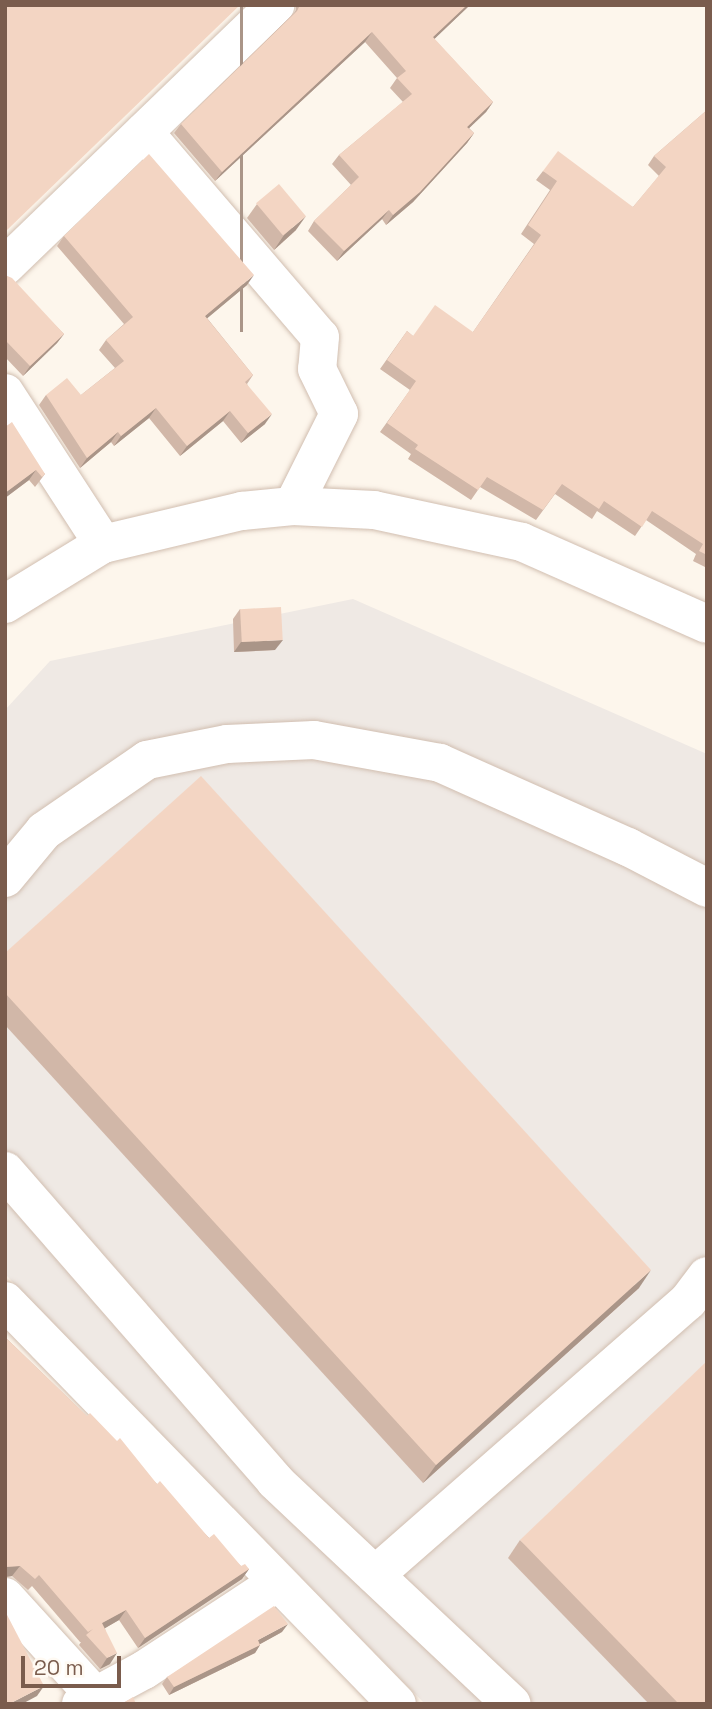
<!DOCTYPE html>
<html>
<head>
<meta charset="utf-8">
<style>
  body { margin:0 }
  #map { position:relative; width:712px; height:1709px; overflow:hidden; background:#fdf6ec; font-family:"Space Grotesk",sans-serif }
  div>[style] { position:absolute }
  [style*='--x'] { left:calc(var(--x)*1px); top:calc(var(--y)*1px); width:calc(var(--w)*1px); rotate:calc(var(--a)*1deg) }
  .industrial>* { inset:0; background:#efe9e4 }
  .roads { filter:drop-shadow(0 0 2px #d1beb0) drop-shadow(0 0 2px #d1beb0) }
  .minor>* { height:38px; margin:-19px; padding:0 19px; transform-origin:19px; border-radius:19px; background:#fff }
  .wall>* { inset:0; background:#d1b7a8 }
  .shaded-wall>* { inset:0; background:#aa9588; transform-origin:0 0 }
  .building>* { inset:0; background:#f3d5c3; transform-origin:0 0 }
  span { translate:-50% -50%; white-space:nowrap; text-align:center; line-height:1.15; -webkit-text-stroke:5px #fffaf3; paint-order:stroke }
  .frame { position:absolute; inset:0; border:7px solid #7a5c4d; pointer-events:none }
  .scale { position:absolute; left:21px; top:1656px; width:100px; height:32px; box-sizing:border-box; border:4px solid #7a5c4d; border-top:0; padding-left:9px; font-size:21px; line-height:24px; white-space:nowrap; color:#7a5c4d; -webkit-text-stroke:5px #fffaf3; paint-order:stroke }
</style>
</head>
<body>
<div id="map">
  <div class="industrial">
    <i style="clip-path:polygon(353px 599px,707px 754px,707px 1704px,425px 1704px,5px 1274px,5px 710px,50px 661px)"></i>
  </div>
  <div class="roads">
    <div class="minor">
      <i style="--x:144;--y:132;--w:270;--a:49.4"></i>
      <i style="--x:320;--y:337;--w:32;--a:95"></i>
      <i style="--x:317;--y:369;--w:50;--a:63.9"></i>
      <i style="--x:339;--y:414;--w:103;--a:116.6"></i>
      <i style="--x:5;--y:266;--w:376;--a:-44"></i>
      <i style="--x:5;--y:393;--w:180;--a:57"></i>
      <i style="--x:5;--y:604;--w:115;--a:-31.5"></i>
      <i style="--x:103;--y:544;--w:143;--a:-13.4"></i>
      <i style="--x:242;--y:511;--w:51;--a:-5.6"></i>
      <i style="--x:293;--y:506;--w:81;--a:2.8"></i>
      <i style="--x:374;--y:510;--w:151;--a:12.2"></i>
      <i style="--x:522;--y:542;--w:202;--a:23.9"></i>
      <i style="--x:5;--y:878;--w:61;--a:-50.3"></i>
      <i style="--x:44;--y:831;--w:125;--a:-34.6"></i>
      <i style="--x:147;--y:760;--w:82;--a:-11.3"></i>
      <i style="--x:227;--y:744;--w:87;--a:-2.6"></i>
      <i style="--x:314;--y:740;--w:128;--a:10.3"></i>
      <i style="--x:440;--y:763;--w:206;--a:24.1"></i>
      <i style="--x:628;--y:847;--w:89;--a:27.4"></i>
      <i style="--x:5;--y:1171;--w:411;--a:48.9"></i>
      <i style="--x:275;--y:1481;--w:325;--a:43.3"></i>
      <i style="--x:5;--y:1301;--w:562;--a:45.79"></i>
      <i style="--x:375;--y:1575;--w:416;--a:-41.2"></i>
      <i style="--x:688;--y:1301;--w:31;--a:-53"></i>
      <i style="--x:5;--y:1597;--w:134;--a:47.7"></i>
      <i style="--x:81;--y:1704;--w:72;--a:-28.4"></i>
      <i style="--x:144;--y:1670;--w:160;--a:-33.3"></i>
    </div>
  </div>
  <div class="wall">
    <i style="clip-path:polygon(296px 5px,470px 5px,434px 39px,493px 102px,486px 112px,469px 128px,474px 133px,467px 143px,413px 202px,386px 225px,382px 219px,337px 261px,308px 231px,314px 221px,351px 185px,332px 164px,339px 155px,403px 102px,390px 88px,397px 78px,365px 42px,215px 181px,174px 133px,181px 124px,294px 13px,296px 10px)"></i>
    <i style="clip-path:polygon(707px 110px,707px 568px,693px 561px,696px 554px,646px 520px,635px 536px,597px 511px,592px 519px,555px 494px,536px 520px,480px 487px,471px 500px,408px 459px,411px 454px,380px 432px,410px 390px,380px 369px,407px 331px,413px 336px,473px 332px,534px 244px,521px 234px,550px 190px,536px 180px,543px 171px,633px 207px,659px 176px,648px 165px,654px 156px)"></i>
    <i style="clip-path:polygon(257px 204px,296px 230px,274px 250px,247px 218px)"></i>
    <i style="clip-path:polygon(64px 236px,247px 285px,207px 318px,253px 375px,247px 384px,265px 424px,241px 443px,223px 421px,180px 456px,149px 418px,114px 446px,111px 442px,80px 468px,39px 405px,46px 395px,81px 395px,115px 368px,99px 350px,106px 340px,124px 324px,57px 246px)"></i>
    <i style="clip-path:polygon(5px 275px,64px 334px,57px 343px,23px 376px,5px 357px)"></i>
    <i style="clip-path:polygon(5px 427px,45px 474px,35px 487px,29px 480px,5px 498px)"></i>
    <i style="clip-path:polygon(240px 609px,275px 650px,234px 652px,233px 619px)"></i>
    <i style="clip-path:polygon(5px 953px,639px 1288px,423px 1483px,5px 1025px)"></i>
    <i style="clip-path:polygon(5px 1337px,157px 1484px,209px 1538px,241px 1566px,249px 1569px,242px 1579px,138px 1648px,119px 1620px,105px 1628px,110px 1664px,100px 1669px,79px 1645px,81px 1642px,80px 1642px,32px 1586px,28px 1590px,12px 1576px,5px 1577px)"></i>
    <i style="clip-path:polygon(520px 1540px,707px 1704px,649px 1704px,508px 1558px)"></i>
    <i style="clip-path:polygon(282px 1632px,260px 1644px,260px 1645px,255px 1653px,169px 1695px,162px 1684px,167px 1677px)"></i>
  </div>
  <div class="shaded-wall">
    <i style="left:240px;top:5px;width:3px;height:327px"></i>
    <i style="clip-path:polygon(467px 5px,470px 5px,426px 47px,433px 37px)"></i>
    <i style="clip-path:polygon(372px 32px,365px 42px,215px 181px,222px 172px)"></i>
    <i style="clip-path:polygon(493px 102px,486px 112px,461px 136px,467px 127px)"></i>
    <i style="clip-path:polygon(474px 133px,467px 143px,413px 202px,386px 225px,393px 215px)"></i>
    <i style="clip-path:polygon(389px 210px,382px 219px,337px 261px,344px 251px)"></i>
    <i style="clip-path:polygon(306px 216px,296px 230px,274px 250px,284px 235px)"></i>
    <i style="clip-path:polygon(254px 275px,247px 285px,198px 326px,205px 316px)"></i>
    <i style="clip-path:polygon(64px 334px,57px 343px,23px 376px,30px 366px)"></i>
    <i style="clip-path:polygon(156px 408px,149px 418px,114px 446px,121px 436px)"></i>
    <i style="clip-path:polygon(230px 411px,223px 421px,180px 456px,187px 446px)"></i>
    <i style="clip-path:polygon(272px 414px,265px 424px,241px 443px,248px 433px)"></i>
    <i style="clip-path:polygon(118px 432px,111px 442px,80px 468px,87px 458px)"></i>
    <i style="clip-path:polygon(36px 470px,29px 480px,5px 498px,5px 493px)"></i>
    <i style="clip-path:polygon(283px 640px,275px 650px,234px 652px,241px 642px)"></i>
    <i style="clip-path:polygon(651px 1270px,639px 1288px,423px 1483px,436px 1465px)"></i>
    <i style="clip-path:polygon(20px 1566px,12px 1576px,5px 1577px,5px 1567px)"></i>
    <i style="clip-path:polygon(249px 1569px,242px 1579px,138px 1648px,145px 1638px)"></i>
    <i style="clip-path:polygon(126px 1610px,119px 1620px,95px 1634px,102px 1623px)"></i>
    <i style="clip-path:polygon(288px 1624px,282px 1632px,253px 1648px,258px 1640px)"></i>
    <i style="clip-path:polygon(260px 1645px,255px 1653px,169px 1695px,174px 1687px)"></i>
    <i style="clip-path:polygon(117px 1653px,110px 1664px,100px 1669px,107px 1658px)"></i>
    <i style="clip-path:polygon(44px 1686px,37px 1696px,22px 1704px,9px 1704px)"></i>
  </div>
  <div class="building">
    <i style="clip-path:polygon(5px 5px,240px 5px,5px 232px)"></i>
    <i style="clip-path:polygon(300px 5px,467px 5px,433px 37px,493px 102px,467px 127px,474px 133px,420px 192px,393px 215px,389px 210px,344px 251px,314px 221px,359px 177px,339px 155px,412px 94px,397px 78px,406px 71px,372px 32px,222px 172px,181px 124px,297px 11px)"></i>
    <i style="clip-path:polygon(707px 110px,707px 555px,699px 551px,703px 544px,652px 511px,642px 527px,604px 501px,599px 509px,562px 484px,543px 510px,487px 477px,478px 490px,415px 449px,418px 445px,387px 423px,416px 381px,387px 360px,407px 331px,413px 336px,435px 305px,473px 332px,541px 235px,528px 225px,557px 181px,543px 171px,558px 151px,633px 207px,666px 167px,654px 156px)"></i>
    <i style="clip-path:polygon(149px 154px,254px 275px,205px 316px,253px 375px,245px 382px,272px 414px,248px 433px,230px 411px,187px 446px,156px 408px,121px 436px,118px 432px,87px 458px,46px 395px,67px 378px,81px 395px,124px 361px,106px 340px,133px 317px,64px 236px)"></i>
    <i style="left:279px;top:184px;width:42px;height:30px;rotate:50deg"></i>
    <i style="clip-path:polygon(5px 275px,12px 278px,64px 334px,30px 366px,5px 340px)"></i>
    <i style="clip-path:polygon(12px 422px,45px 474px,42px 477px,36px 470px,5px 493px,5px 427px)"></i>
    <i style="left:281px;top:607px;width:33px;height:41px;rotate:87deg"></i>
    <i style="clip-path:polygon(201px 776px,651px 1270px,436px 1465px,5px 993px,5px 953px)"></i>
    <i style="clip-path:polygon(5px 1337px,87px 1416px,90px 1413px,117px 1441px,120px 1438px,157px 1484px,160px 1481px,209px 1538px,214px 1534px,241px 1566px,245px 1564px,249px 1569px,145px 1638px,126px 1610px,102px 1623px,117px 1653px,107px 1658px,86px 1635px,93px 1629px,88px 1632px,39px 1575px,35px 1579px,20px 1566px,5px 1567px)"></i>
    <i style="clip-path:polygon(707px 1361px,707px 1704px,679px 1704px,520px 1540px)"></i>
    <i style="clip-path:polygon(274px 1606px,288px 1624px,258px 1640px,260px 1645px,174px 1687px,167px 1677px)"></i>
    <i style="clip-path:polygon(5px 1611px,44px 1686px,9px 1704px,5px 1704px)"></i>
    <i style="clip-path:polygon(133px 1697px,136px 1704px,122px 1704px)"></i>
  </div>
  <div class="frame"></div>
  <div class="scale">20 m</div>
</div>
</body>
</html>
